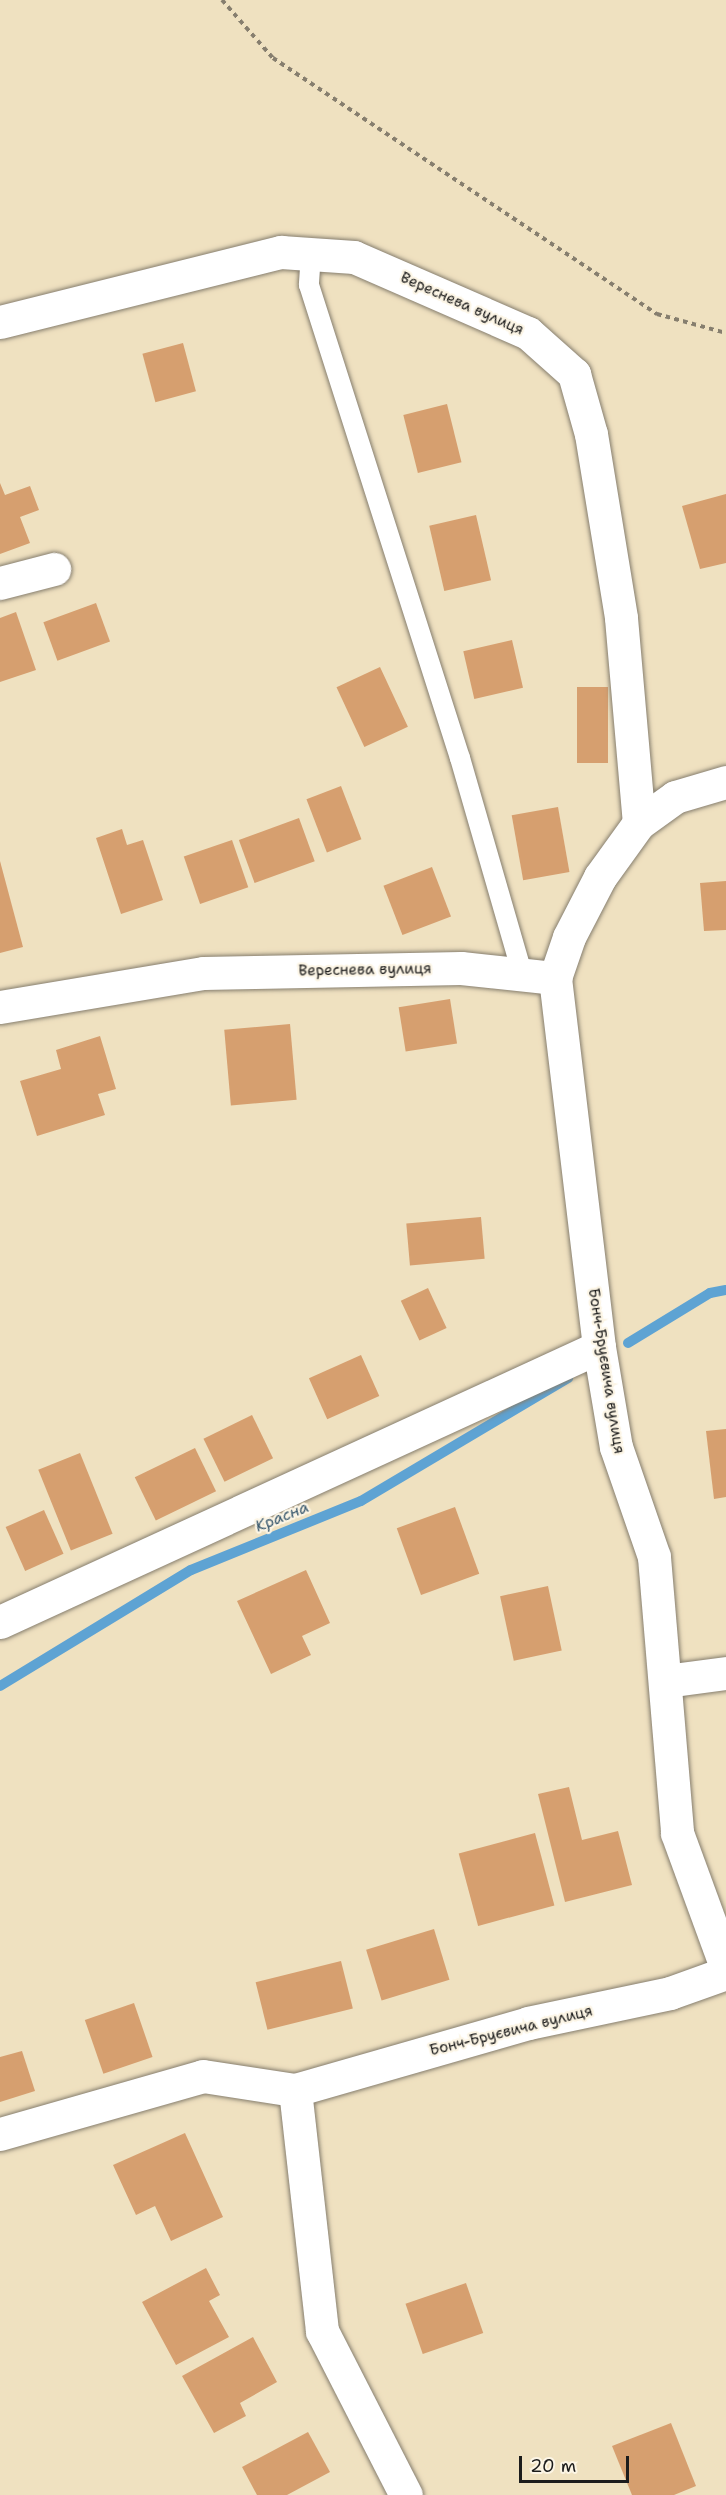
<!DOCTYPE html>
<html>
<head>
<meta charset="utf-8">
<style>
  body { margin:0 }
  #map { position:relative; width:726px; height:2495px; overflow:hidden; background:#efe1c0; font-family:"Shantell Sans",sans-serif }
  div>[style] { position:absolute }
  [style*='--x'] { left:calc(var(--x)*1px); top:calc(var(--y)*1px); width:calc(var(--w)*1px); rotate:calc(var(--a)*1deg) }
  .stream>* { height:10px; margin:-5px; padding:0 5px; transform-origin:5px; border-radius:5px; background:#5ea3d3 }
  .building>* { inset:0; background:#d69f6f; transform-origin:0 0 }
  .path>* { height:4px; margin-top:-2px; transform-origin:0; background:repeating-linear-gradient(90deg,#867e6e 0 4.5px,transparent 0 9px) }
  .roads { filter:drop-shadow(0 0 2px #867e6e) drop-shadow(0 0 2px #867e6e) }
  .lane>* { height:20px; margin:-10px; padding:0 10px; transform-origin:10px; border-radius:10px; background:#fff }
  .street>* { height:33px; margin:-16.5px; padding:0 16.5px; transform-origin:16.5px; border-radius:16.5px; background:#fff }
  span { translate:-50% -50%; white-space:nowrap; text-align:center; line-height:1.15; -webkit-text-stroke:4.5px #fcf5e5; paint-order:stroke }
  .street-label { font-size:15px; color:#1c1c1c }
  .water-label { font-size:16px; color:#3a596e; font-style:italic }
  .scale { position:absolute; left:519px; top:2456px; width:110px; height:27px; box-sizing:border-box; border:3px solid #1c1c1c; border-top:0; padding-left:8px; font-size:18px; line-height:21px; white-space:nowrap; color:#1c1c1c; -webkit-text-stroke:4px #fcf5e5; paint-order:stroke }
</style>
</head>
<body>
<div id="map">
  <div class="stream">
    <i style="--x:628;--y:1343;--w:96;--a:-31.4"></i>
    <i style="--x:710;--y:1293;--w:16;--a:-11"></i>
    <i style="--x:0;--y:1686;--w:223;--a:-31.3"></i>
    <i style="--x:191;--y:1570;--w:183;--a:-22.1"></i>
    <i style="--x:361;--y:1501;--w:241;--a:-30.7"></i>
  </div>
  <div class="building">
    <i style="left:183px;top:343px;width:50px;height:42px;rotate:75deg"></i>
    <i style="left:447px;top:404px;width:60px;height:45px;rotate:76deg"></i>
    <i style="clip-path:polygon(0 483px,5px 495px,30px 486px,39px 510px,20px 517px,30px 543px,0 554px)"></i>
    <i style="clip-path:polygon(726px 494px,726px 563px,700px 569px,682px 506px)"></i>
    <i style="left:476px;top:515px;width:67px;height:48px;rotate:77deg"></i>
    <i style="left:96px;top:603px;width:41px;height:56px;rotate:70deg"></i>
    <i style="clip-path:polygon(16px 612px,36px 670px,0 682px,0 618px)"></i>
    <i style="left:512px;top:640px;width:49px;height:50px;rotate:77deg"></i>
    <i style="left:380px;top:667px;width:66px;height:48px;rotate:65deg"></i>
    <i style="left:577px;top:687px;width:31px;height:76px"></i>
    <i style="left:341px;top:786px;width:57px;height:37px;rotate:69deg"></i>
    <i style="left:558px;top:807px;width:66px;height:47px;rotate:80deg"></i>
    <i style="left:299px;top:818px;width:46px;height:64px;rotate:70deg"></i>
    <i style="clip-path:polygon(122px 829px,127px 845px,143px 840px,163px 900px,121px 914px,96px 838px)"></i>
    <i style="left:232px;top:840px;width:50px;height:51px;rotate:71deg"></i>
    <i style="clip-path:polygon(0 861px,23px 947px,0 953px)"></i>
    <i style="left:432px;top:867px;width:53px;height:52px;rotate:69deg"></i>
    <i style="clip-path:polygon(726px 881px,726px 930px,704px 931px,700px 883px)"></i>
    <i style="left:450px;top:999px;width:45px;height:52px;rotate:81deg"></i>
    <i style="left:290px;top:1024px;width:76px;height:66px;rotate:85deg"></i>
    <i style="clip-path:polygon(100px 1036px,116px 1089px,98px 1094px,105px 1115px,37px 1136px,20px 1081px,61px 1069px,56px 1050px)"></i>
    <i style="left:481px;top:1217px;width:42px;height:75px;rotate:85deg"></i>
    <i style="left:428px;top:1288px;width:44px;height:30px;rotate:65deg"></i>
    <i style="left:361px;top:1355px;width:45px;height:57px;rotate:66deg"></i>
    <i style="left:252px;top:1415px;width:48px;height:54px;rotate:64deg"></i>
    <i style="clip-path:polygon(726px 1429px,726px 1497px,714px 1499px,706px 1431px)"></i>
    <i style="left:195px;top:1448px;width:48px;height:67px;rotate:64deg"></i>
    <i style="left:80px;top:1453px;width:87px;height:45px;rotate:68deg"></i>
    <i style="left:455px;top:1507px;width:71px;height:62px;rotate:70deg"></i>
    <i style="left:44px;top:1510px;width:48px;height:42px;rotate:66deg"></i>
    <i style="clip-path:polygon(306px 1570px,330px 1623px,302px 1636px,311px 1655px,271px 1674px,237px 1601px)"></i>
    <i style="left:548px;top:1586px;width:66px;height:49px;rotate:78deg"></i>
    <i style="clip-path:polygon(569px 1787px,582px 1840px,618px 1831px,632px 1885px,565px 1902px,538px 1794px)"></i>
    <i style="left:535px;top:1833px;width:75px;height:79px;rotate:75deg"></i>
    <i style="left:434px;top:1929px;width:53px;height:71px;rotate:73deg"></i>
    <i style="left:341px;top:1961px;width:49px;height:88px;rotate:76deg"></i>
    <i style="left:134px;top:2003px;width:57px;height:52px;rotate:71deg"></i>
    <i style="clip-path:polygon(22px 2051px,35px 2091px,0 2102px,0 2057px)"></i>
    <i style="clip-path:polygon(185px 2133px,223px 2217px,171px 2241px,155px 2206px,136px 2215px,113px 2165px)"></i>
    <i style="clip-path:polygon(206px 2268px,220px 2295px,209px 2301px,229px 2337px,176px 2365px,142px 2302px)"></i>
    <i style="left:466px;top:2283px;width:53px;height:64px;rotate:71deg"></i>
    <i style="clip-path:polygon(253px 2337px,277px 2382px,240px 2403px,246px 2416px,214px 2433px,182px 2376px)"></i>
    <i style="clip-path:polygon(671px 2423px,696px 2486px,674px 2495px,632px 2495px,612px 2446px)"></i>
    <i style="clip-path:polygon(308px 2432px,330px 2472px,287px 2495px,257px 2495px,242px 2467px)"></i>
  </div>
  <div class="path">
    <i style="--x:222;--y:0;--w:77;--a:48.7"></i>
    <i style="--x:273;--y:58;--w:462;--a:33.7"></i>
    <i style="--x:657;--y:314;--w:72;--a:15.4"></i>
  </div>
  <div class="roads">
    <div class="lane">
      <i style="--x:311;--y:254;--w:31;--a:94"></i>
      <i style="--x:309;--y:285;--w:497;--a:72.3"></i>
      <i style="--x:460;--y:758;--w:224;--a:73.9"></i>
    </div>
    <div class="street">
      <i style="--x:0;--y:322;--w:290;--a:-14"></i>
      <i style="--x:281;--y:252;--w:73;--a:3.9"></i>
      <i style="--x:354;--y:257;--w:190;--a:23.6"></i>
      <i style="--x:528;--y:333;--w:62;--a:41.7"></i>
      <i style="--x:574;--y:374;--w:62;--a:74.2"></i>
      <i style="--x:591;--y:434;--w:186;--a:80.7"></i>
      <i style="--x:621;--y:618;--w:206;--a:85"></i>
      <i style="--x:0;--y:583;--w:56;--a:-14.5"></i>
      <i style="--x:555;--y:978;--w:372;--a:83.2"></i>
      <i style="--x:599;--y:1347;--w:101;--a:80.4"></i>
      <i style="--x:616;--y:1447;--w:116;--a:70.9"></i>
      <i style="--x:654;--y:1557;--w:277;--a:85.2"></i>
      <i style="--x:677;--y:1833;--w:143;--a:69.9"></i>
      <i style="--x:0;--y:1007;--w:206;--a:-9.5"></i>
      <i style="--x:203;--y:973;--w:258;--a:-1.1"></i>
      <i style="--x:461;--y:968;--w:95;--a:6.1"></i>
      <i style="--x:555;--y:978;--w:43;--a:-71.1"></i>
      <i style="--x:569;--y:937;--w:68;--a:-62.7"></i>
      <i style="--x:600;--y:877;--w:67;--a:-54.2"></i>
      <i style="--x:639;--y:823;--w:44;--a:-35.8"></i>
      <i style="--x:675;--y:797;--w:53;--a:-16.4"></i>
      <i style="--x:0;--y:1622;--w:659;--a:-24.66"></i>
      <i style="--x:666;--y:1681;--w:61;--a:-7.6"></i>
      <i style="--x:295;--y:2090;--w:243;--a:83.6"></i>
      <i style="--x:322;--y:2331;--w:184;--a:62.9"></i>
      <i style="--x:0;--y:2134;--w:211;--a:-15.9"></i>
      <i style="--x:203;--y:2076;--w:93;--a:8.7"></i>
      <i style="--x:295;--y:2090;--w:242;--a:-16"></i>
      <i style="--x:528;--y:2023;--w:145;--a:-11.9"></i>
      <i style="--x:670;--y:1993;--w:59;--a:-19.7"></i>
    </div>
  </div>
  <div class="street-label">
    <span style="left:462px;top:304px;rotate:24deg">Вереснева вулиця</span>
    <span style="left:365px;top:970px;rotate:-1deg">Вереснева вулиця</span>
    <span style="left:606px;top:1371px;rotate:81deg">Бонч-Бруєвича вулиця</span>
    <span style="left:511px;top:2031px;rotate:-14deg">Бонч-Бруєвича вулиця</span>
  </div>
  <div class="water-label">
    <span style="left:282px;top:1517px;rotate:-22deg">Красна</span>
  </div>
  <div class="scale">20 m</div>
</div>
</body>
</html>
